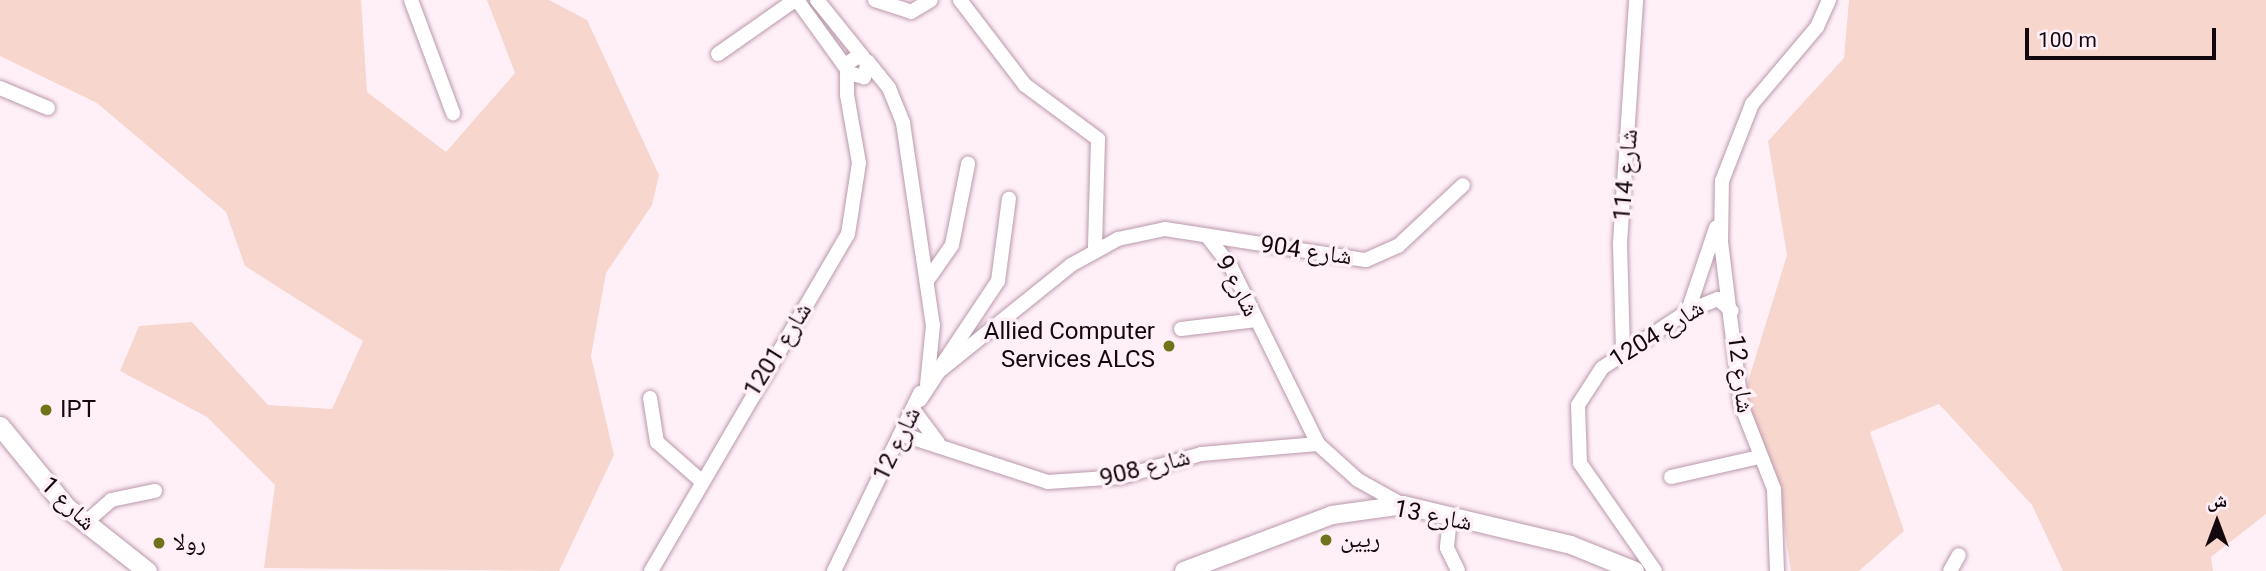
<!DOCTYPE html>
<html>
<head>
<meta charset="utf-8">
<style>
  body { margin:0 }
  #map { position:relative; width:2266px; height:571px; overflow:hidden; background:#fff0f8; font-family:Roboto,"Noto Naskh Arabic",sans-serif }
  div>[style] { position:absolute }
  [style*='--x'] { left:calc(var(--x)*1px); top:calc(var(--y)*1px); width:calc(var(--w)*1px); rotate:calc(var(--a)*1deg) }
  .green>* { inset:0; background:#f7d6ce }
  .roads { filter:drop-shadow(0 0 2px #ba99ac) drop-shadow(0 0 2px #ba99ac) }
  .minor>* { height:14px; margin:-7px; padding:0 7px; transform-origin:7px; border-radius:7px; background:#fff }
  .tertiary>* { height:18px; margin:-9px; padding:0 9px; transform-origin:9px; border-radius:9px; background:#fff }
  .secondary>* { height:19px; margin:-9.5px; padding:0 9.5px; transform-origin:9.5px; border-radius:9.5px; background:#fff }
  .dots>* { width:19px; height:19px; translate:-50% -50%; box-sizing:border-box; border:4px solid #fff0f8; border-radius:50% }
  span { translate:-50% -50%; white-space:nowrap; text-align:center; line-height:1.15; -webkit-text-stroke:7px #fff0f8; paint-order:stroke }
  .street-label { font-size:24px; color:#13080e }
  .poi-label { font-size:24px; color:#13080e }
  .right { translate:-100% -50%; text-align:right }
  .left { translate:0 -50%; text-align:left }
  .north { position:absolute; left:2182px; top:487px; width:70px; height:70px; -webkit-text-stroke:5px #fff0f8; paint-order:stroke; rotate:0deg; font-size:19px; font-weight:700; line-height:28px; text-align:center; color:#13080e }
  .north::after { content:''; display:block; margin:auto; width:24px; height:32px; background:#13080e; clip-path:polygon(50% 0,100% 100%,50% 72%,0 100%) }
  .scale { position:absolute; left:2025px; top:28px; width:191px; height:32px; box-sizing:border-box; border:4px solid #13080e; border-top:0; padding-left:9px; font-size:21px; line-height:24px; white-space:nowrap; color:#13080e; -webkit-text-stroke:5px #fff0f8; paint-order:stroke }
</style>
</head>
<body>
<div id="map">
  <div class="green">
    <i style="clip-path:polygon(0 0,361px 0,367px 92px,446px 152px,515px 73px,487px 0,549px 0,587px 20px,659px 175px,652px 205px,606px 273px,591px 356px,614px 455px,559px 571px,264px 568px,275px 485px,207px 417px,120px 371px,139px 326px,192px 322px,268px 405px,332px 409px,363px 341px,245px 266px,226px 212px,97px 103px,0 56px)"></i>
    <i style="clip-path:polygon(1849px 0,2266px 0,2266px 514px,2211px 557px,2213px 571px,2063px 571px,2032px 505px,1939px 404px,1870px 432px,1904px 531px,1859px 571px,1791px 571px,1779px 494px,1742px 401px,1787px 255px,1768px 141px,1844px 58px)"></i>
  </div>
  <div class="roads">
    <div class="minor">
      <i style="--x:411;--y:0;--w:121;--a:69.6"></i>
      <i style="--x:797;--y:0;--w:85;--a:54.1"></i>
      <i style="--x:817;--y:0;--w:73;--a:51.1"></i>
      <i style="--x:875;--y:0;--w:38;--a:18"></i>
      <i style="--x:911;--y:12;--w:23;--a:-31"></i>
      <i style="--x:960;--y:0;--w:107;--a:52.6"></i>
      <i style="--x:1025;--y:85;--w:91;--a:36.5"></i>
      <i style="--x:1098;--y:139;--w:110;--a:91.6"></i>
      <i style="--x:718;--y:54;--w:94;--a:-35"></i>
      <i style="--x:868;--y:62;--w:33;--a:51"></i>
      <i style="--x:889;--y:88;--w:38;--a:68"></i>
      <i style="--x:903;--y:123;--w:204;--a:81.6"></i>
      <i style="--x:933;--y:325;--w:60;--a:95.7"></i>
      <i style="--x:0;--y:88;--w:52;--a:22.6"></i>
      <i style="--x:1207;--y:236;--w:39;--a:52"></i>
      <i style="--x:1231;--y:267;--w:197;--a:63.8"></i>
      <i style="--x:1318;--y:444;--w:54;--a:42"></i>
      <i style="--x:1358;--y:480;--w:51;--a:29.1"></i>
      <i style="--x:929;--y:278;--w:40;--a:-55.1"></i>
      <i style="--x:952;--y:245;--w:83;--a:-78.8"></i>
      <i style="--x:1688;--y:311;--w:88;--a:-71.4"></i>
      <i style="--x:1181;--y:329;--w:76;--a:-6.8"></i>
      <i style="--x:1623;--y:351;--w:108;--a:-91.6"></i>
      <i style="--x:1620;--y:243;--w:244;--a:-86.2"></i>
      <i style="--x:940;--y:368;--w:105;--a:-56.3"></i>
      <i style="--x:998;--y:281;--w:83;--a:-82.4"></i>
      <i style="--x:650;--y:398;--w:45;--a:81"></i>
      <i style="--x:657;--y:442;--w:56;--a:41.4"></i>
      <i style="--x:920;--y:400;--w:33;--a:-57"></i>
      <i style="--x:938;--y:372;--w:171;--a:-38.8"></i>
      <i style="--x:1071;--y:265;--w:54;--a:-29"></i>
      <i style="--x:1118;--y:239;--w:48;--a:-12"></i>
      <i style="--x:1165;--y:229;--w:203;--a:8.8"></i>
      <i style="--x:1366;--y:260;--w:35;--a:-24"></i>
      <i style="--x:1398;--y:246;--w:89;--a:-43.2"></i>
      <i style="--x:915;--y:412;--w:38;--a:53"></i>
      <i style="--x:904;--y:435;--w:151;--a:18.1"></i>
      <i style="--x:1048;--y:482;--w:73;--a:-3.9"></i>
      <i style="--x:1121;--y:477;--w:83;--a:-16"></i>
      <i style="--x:1201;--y:454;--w:117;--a:-4.9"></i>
      <i style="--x:1671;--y:477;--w:90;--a:-12.8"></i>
      <i style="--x:1450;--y:518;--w:30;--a:96"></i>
      <i style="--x:1447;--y:548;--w:25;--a:64"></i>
      <i style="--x:85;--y:523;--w:35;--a:-41"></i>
      <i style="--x:111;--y:500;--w:45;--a:-11.6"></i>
      <i style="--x:651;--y:571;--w:390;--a:-59.7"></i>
      <i style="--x:848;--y:234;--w:72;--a:-81.2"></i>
      <i style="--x:859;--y:163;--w:69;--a:-100"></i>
      <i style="--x:847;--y:95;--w:31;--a:-90"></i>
      <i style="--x:847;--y:64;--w:14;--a:-36"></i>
      <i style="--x:858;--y:56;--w:12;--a:31"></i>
      <i style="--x:868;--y:62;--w:16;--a:105"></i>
      <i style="--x:864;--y:77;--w:16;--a:-166"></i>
      <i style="--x:834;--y:571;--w:198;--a:-64.2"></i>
      <i style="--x:1655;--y:571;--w:131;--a:-124.8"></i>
      <i style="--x:1580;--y:463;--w:58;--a:-92"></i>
      <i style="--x:1578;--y:405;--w:44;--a:-57"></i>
      <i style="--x:1602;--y:368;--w:103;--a:-33.5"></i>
      <i style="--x:1688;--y:311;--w:32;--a:-22"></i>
      <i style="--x:1718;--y:299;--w:18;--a:41"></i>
      <i style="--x:1777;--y:571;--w:82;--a:-92.1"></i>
      <i style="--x:1774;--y:489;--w:90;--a:-111.4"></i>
      <i style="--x:1741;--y:405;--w:164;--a:-97"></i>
      <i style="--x:1721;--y:242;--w:61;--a:-89.1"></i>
      <i style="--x:1722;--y:181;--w:83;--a:-68.7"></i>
      <i style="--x:1752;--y:104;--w:101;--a:-49.8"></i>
      <i style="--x:1817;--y:27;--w:30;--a:-66"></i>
      <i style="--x:1950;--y:571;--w:18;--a:-61"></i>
    </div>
    <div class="tertiary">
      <i style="--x:1184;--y:571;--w:158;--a:-20.7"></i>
      <i style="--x:1332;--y:515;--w:72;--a:-8"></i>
      <i style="--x:1403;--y:505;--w:173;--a:13.4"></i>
      <i style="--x:1571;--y:545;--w:69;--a:22.1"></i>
    </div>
    <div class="secondary">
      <i style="--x:0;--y:426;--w:104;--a:50.8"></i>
      <i style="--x:66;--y:507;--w:103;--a:38.3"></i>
    </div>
  </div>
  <div class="dots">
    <i style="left:1169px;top:346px;background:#6f731a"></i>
    <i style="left:46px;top:410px;background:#6f731a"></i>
    <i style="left:1326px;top:540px;background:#6f731a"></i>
    <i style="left:159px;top:543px;background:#6f731a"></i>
  </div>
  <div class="street-label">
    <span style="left:1626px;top:175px;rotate:-85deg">شارع 114</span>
    <span style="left:1306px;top:251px;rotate:8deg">شارع 904</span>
    <span style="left:1237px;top:286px;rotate:62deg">شارع 9</span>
    <span style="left:1657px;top:334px;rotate:-32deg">شارع 1204</span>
    <span style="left:778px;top:350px;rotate:-58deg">شارع 1201</span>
    <span style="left:1740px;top:374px;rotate:83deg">شارع 12</span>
    <span style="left:897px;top:444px;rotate:-64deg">شارع 12</span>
    <span style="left:1145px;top:468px;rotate:-14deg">شارع 908</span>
    <span style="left:68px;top:504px;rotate:44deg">شارع 1</span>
    <span style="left:1433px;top:516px;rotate:11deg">شارع 13</span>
  </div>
  <div class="poi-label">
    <span class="right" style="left:1155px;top:346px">Allied Computer<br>Services ALCS</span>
    <span class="left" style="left:60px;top:410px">IPT</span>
    <span class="left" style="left:1340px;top:540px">ريين</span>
    <span class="left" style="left:173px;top:543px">رولا</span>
  </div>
  <div class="north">ش</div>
  <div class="scale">100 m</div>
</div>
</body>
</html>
